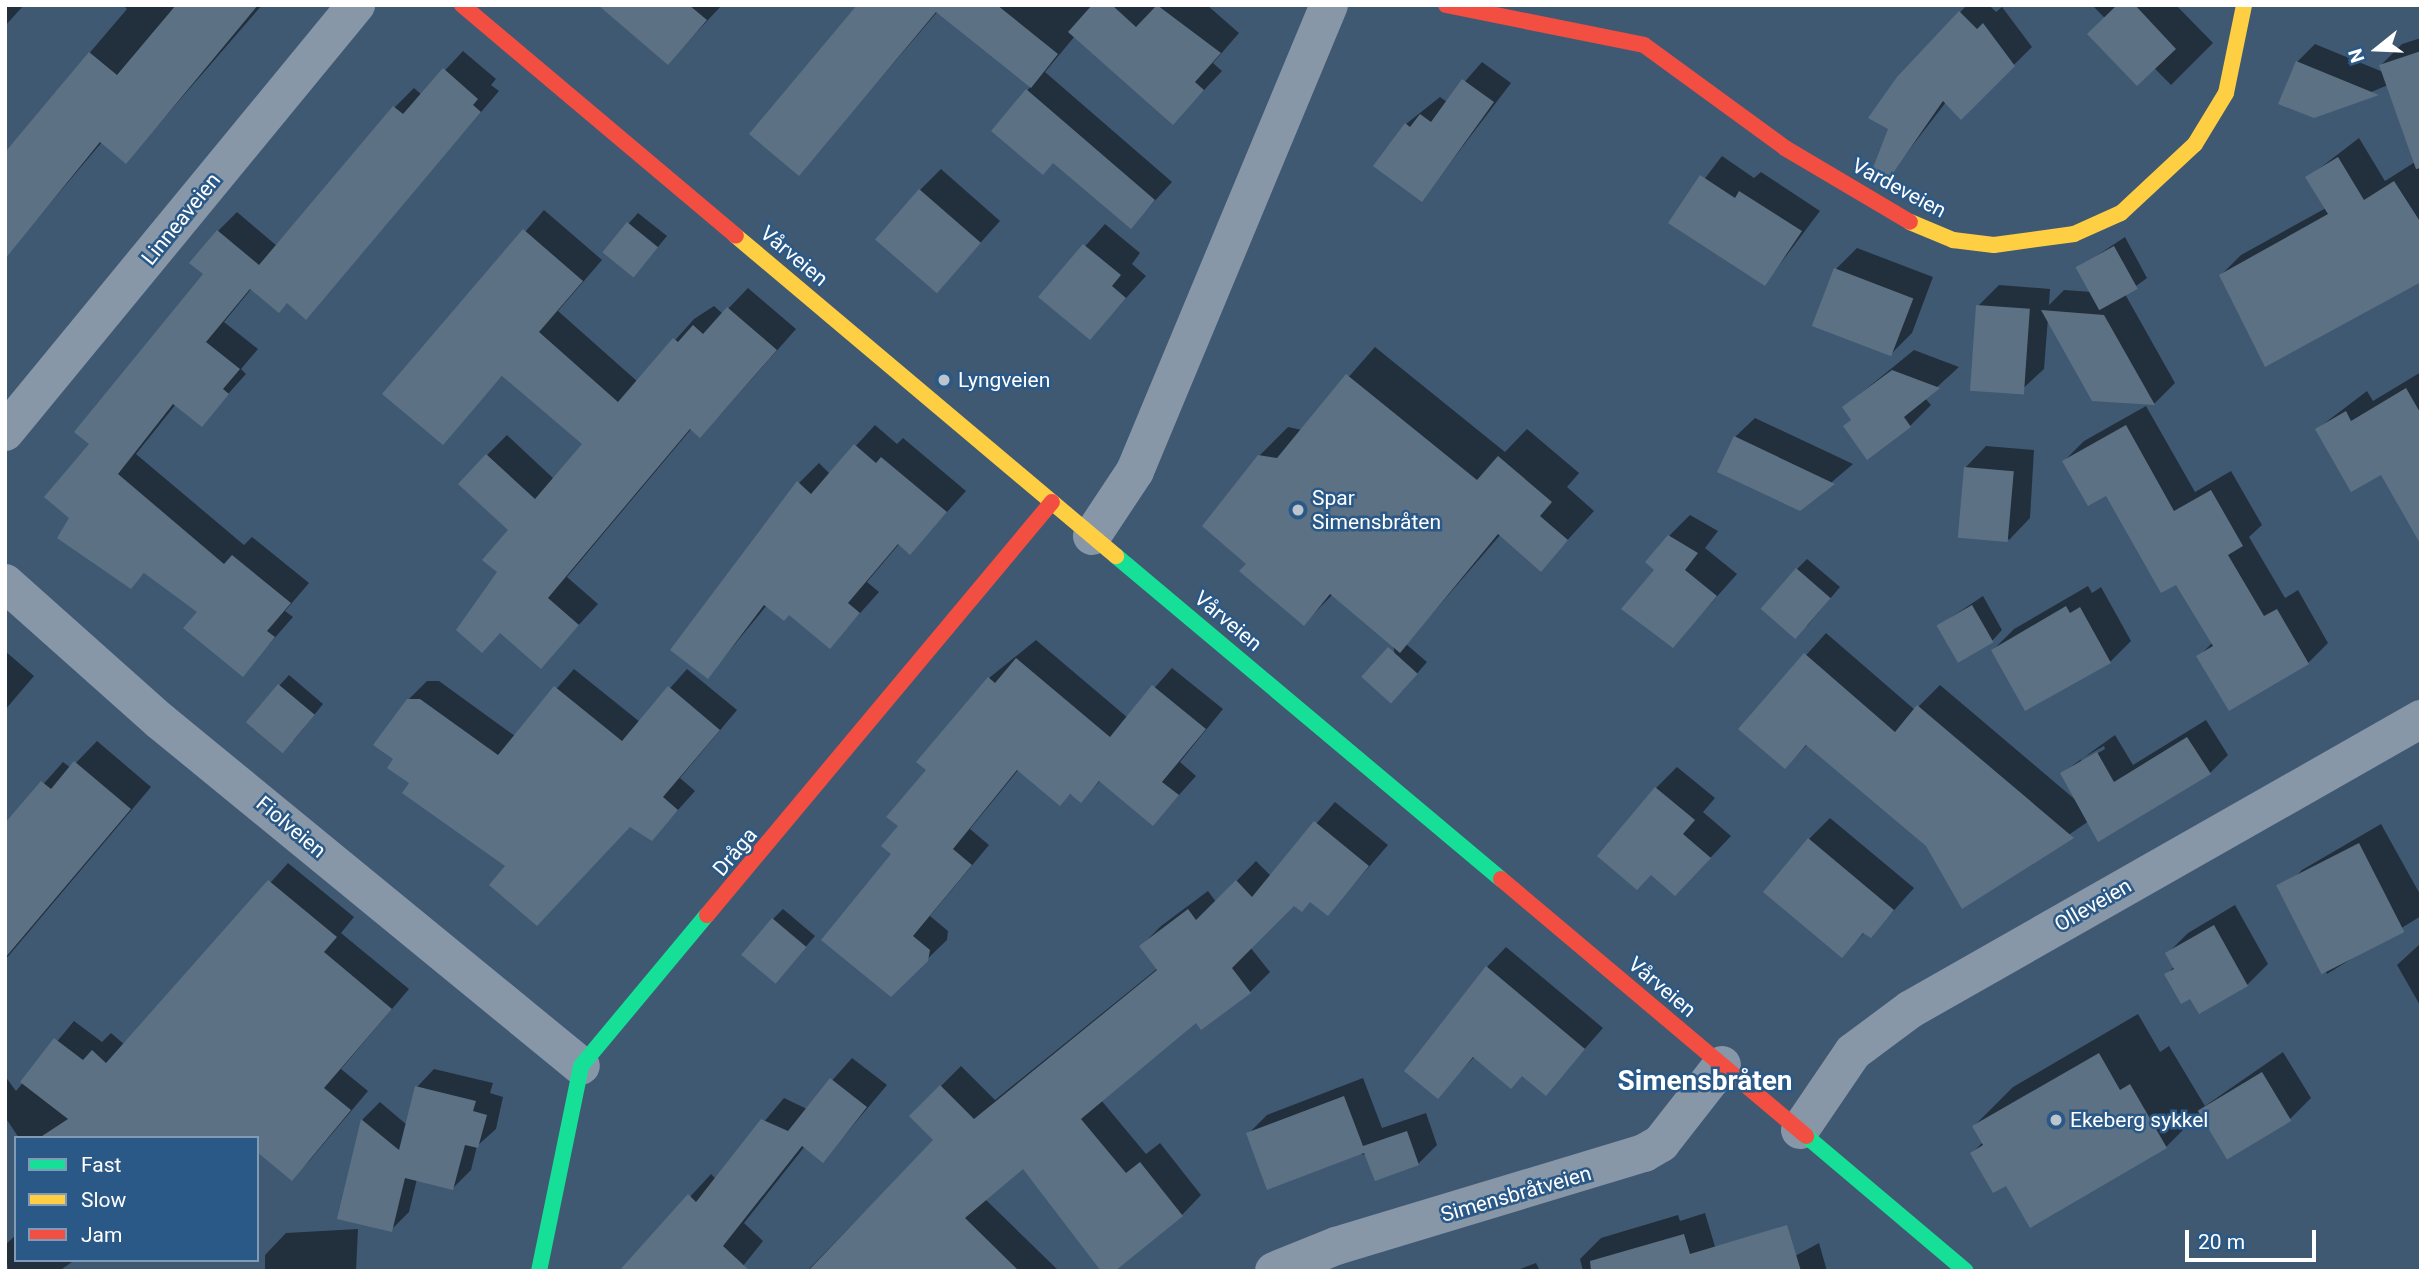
<!DOCTYPE html>
<html>
<head>
<meta charset="utf-8">
<style>
  body { margin:0 }
  #map { position:relative; width:2426px; height:1276px; overflow:hidden; background:#405972; font-family:Roboto,sans-serif }
  div>[style] { position:absolute }
  [style*='--x'] { left:calc(var(--x)*1px); top:calc(var(--y)*1px); width:calc(var(--w)*1px); rotate:calc(var(--a)*1deg) }
  .shadow>* { inset:0; background:#0007 }
  .building>* { inset:0; background:#5d7184; transform-origin:0 0 }
  .street>* { height:38px; margin:-19px; padding:0 19px; transform-origin:19px; border-radius:19px; background:#8797a8 }
  .fast>* { height:16px; margin:-8px; padding:0 8px; transform-origin:8px; border-radius:8px; background:#16e098 }
  .slow>* { height:16px; margin:-8px; padding:0 8px; transform-origin:8px; border-radius:8px; background:#ffcf43 }
  .jam>* { height:16px; margin:-8px; padding:0 8px; transform-origin:8px; border-radius:8px; background:#f24e42 }
  .dots>* { width:19px; height:19px; translate:-50% -50%; box-sizing:border-box; border:4px solid #2b5987; border-radius:50% }
  span { translate:-50% -50%; white-space:nowrap; text-align:center; line-height:1.15; -webkit-text-stroke:5px #2b5987; paint-order:stroke }
  .street-label { font-size:21px; color:#fff }
  .poi-label { font-size:21px; color:#fff }
  .left { translate:0 -50%; text-align:left }
  .district-label { font-size:28px; color:#fff; font-weight:700 }
  .frame { position:absolute; inset:0; border:7px solid #fff; pointer-events:none }
  .legend { position:absolute; left:14px; top:1136px; width:245px; height:126px; box-sizing:border-box; background:#2b5987; border:2px solid #809bb7; margin:0; padding:9px 12px; list-style:none; font-size:21px; color:#fff }
  .legend li { display:flex; align-items:center; gap:14px; height:35px }
  .legend b { width:35px; border:2px solid #809bb7 }
  .north { position:absolute; left:2342px; top:14px; width:70px; height:70px; -webkit-text-stroke:5px #2b5987; paint-order:stroke; rotate:252deg; font-size:19px; font-weight:700; line-height:28px; text-align:center; color:#fff }
  .north::after { content:''; display:block; margin:auto; width:24px; height:32px; background:#fff; clip-path:polygon(50% 0,100% 100%,50% 72%,0 100%) }
  .scale { position:absolute; left:2185px; top:1230px; width:131px; height:32px; box-sizing:border-box; border:4px solid #fff; border-top:0; padding-left:9px; font-size:21px; line-height:24px; white-space:nowrap; color:#fff; -webkit-text-stroke:5px #2b5987; paint-order:stroke }
</style>
</head>
<body>
<div id="map">
  <div class="shadow">
    <i style="clip-path:polygon(5px 5px,24px 5px,5px 26px)"></i>
    <i style="clip-path:polygon(123px 5px,262px 5px,126px 162px,102px 142px,5px 257px,5px 152px,127px 9px)"></i>
    <i style="clip-path:polygon(630px 5px,722px 5px,668px 63px)"></i>
    <i style="clip-path:polygon(860px 5px,1207px 5px,1239px 33px,1213px 63px,1222px 71px,1173px 123px,1075px 36px,1045px 72px,1172px 182px,1131px 227px,1054px 162px,994px 130px,1031px 86px,938px 11px,799px 174px)"></i>
    <i style="clip-path:polygon(1967px 5px,1989px 5px,1996px 12px,2002px 7px,2032px 47px,1961px 117px,1946px 102px,1886px 180px,1898px 78px)"></i>
    <i style="clip-path:polygon(2092px 5px,2176px 5px,2213px 43px,2171px 85px)"></i>
    <i style="clip-path:polygon(2421px 38px,2421px 122px,2388px 85px,2314px 116px,2297px 62px,2315px 44px,2383px 72px,2381px 65px,2402px 44px)"></i>
    <i style="clip-path:polygon(463px 51px,496px 79px,491px 85px,499px 91px,306px 317px,288px 302px,252px 288px,224px 322px,258px 349px,241px 369px,246px 374px,201px 424px,176px 404px,136px 454px,244px 545px,252px 537px,309px 583px,285px 611px,293px 617px,243px 674px,199px 612px,146px 571px,131px 587px,59px 537px,71px 517px,91px 443px,206px 274px,218px 231px,237px 212px,277px 246px,395px 107px,414px 88px,422px 95px)"></i>
    <i style="clip-path:polygon(1482px 62px,1511px 83px,1422px 200px,1406px 124px,1440px 97px,1447px 102px)"></i>
    <i style="clip-path:polygon(2359px 138px,2385px 181px,2415px 162px,2421px 171px,2421px 277px,2221px 275px,2241px 255px,2326px 208px,2307px 178px)"></i>
    <i style="clip-path:polygon(1722px 156px,1754px 178px,1761px 172px,1820px 211px,1765px 284px,1671px 223px)"></i>
    <i style="clip-path:polygon(941px 169px,1000px 221px,937px 291px,920px 190px)"></i>
    <i style="clip-path:polygon(544px 210px,602px 260px,558px 311px,638px 382px,694px 319px,714px 306px,723px 314px,748px 288px,796px 329px,720px 415px,692px 428px,567px 577px,598px 604px,541px 666px,500px 572px,511px 530px,487px 455px,507px 435px,554px 479px,585px 443px,503px 375px,443px 443px,385px 394px)"></i>
    <i style="clip-path:polygon(638px 213px,667px 236px,643px 265px,604px 251px)"></i>
    <i style="clip-path:polygon(1105px 224px,1140px 253px,1132px 264px,1146px 276px,1090px 338px,1040px 297px)"></i>
    <i style="clip-path:polygon(2125px 237px,2147px 278px,2125px 294px,2175px 383px,2154px 404px,2048px 318px,2044px 369px,2018px 393px,1978px 306px,1999px 285px,2050px 289px,2049px 305px,2064px 290px,2092px 292px,2078px 268px)"></i>
    <i style="clip-path:polygon(1857px 248px,1933px 277px,1912px 333px,1891px 354px,1836px 269px)"></i>
    <i style="clip-path:polygon(1375px 347px,1505px 452px,1527px 429px,1579px 473px,1567px 487px,1594px 511px,1541px 569px,1501px 534px,1406px 644px,1427px 662px,1402px 691px,1393px 645px,1333px 594px,1304px 624px,1248px 564px,1259px 456px,1288px 427px,1302px 430px)"></i>
    <i style="clip-path:polygon(1914px 350px,1959px 367px,1925px 398px,1931px 405px,1910px 426px,1853px 419px,1844px 407px)"></i>
    <i style="clip-path:polygon(2421px 372px,2421px 541px,2382px 473px,2317px 429px,2367px 391px,2373px 401px)"></i>
    <i style="clip-path:polygon(2146px 406px,2195px 492px,2231px 471px,2262px 525px,2249px 537px,2285px 598px,2298px 590px,2328px 643px,2308px 663px,2199px 656px,2213px 642px,2176px 582px,2106px 493px,2064px 461px,2084px 441px)"></i>
    <i style="clip-path:polygon(1755px 418px,1853px 464px,1800px 509px,1735px 437px)"></i>
    <i style="clip-path:polygon(875px 425px,897px 444px,903px 438px,966px 491px,910px 553px,899px 544px,867px 582px,879px 592px,830px 647px,790px 613px,767px 605px,708px 677px,799px 483px,819px 463px,830px 474px)"></i>
    <i style="clip-path:polygon(1986px 446px,2034px 450px,2030px 518px,2009px 540px,1965px 468px)"></i>
    <i style="clip-path:polygon(1690px 515px,1718px 531px,1705px 548px,1737px 574px,1673px 646px,1656px 570px,1669px 536px)"></i>
    <i style="clip-path:polygon(1807px 559px,1840px 587px,1807px 626px,1797px 569px)"></i>
    <i style="clip-path:polygon(2088px 586px,2092px 593px,2101px 587px,2131px 641px,2110px 662px,1993px 650px,2014px 629px)"></i>
    <i style="clip-path:polygon(1983px 596px,2002px 630px,1992px 641px,1938px 626px)"></i>
    <i style="clip-path:polygon(evenodd,1826px 633px,1915px 710px,1940px 685px,2078px 802px,2062px 773px,2115px 735px,2133px 765px,2206px 720px,2228px 755px,2210px 773px,2089px 821px,1963px 907px,1927px 845px,1808px 744px,1785px 767px,1740px 729px,1826px 633px,2104px 746px,2105px 749px,2081px 763px,2081px 759px,2104px 746px)"></i>
    <i style="clip-path:polygon(1036px 640px,1128px 718px,1172px 668px,1223px 709px,1180px 762px,1196px 776px,1153px 824px,1101px 780px,1081px 800px,1019px 769px,970px 829px,989px 845px,930px 916px,948px 931px,947px 940px,891px 994px,893px 854px,900px 826px,989px 678px)"></i>
    <i style="clip-path:polygon(5px 651px,34px 676px,5px 710px)"></i>
    <i style="clip-path:polygon(574px 669px,640px 722px,687px 669px,737px 710px,680px 778px,695px 791px,652px 839px,631px 825px,591px 867px,508px 865px,411px 783px,396px 759px,408px 700px,427px 681px,439px 681px,515px 736px)"></i>
    <i style="clip-path:polygon(289px 675px,323px 704px,294px 740px,279px 686px)"></i>
    <i style="clip-path:polygon(97px 741px,151px 787px,5px 960px,5px 827px,63px 762px,71px 768px)"></i>
    <i style="clip-path:polygon(1677px 767px,1715px 798px,1703px 812px,1731px 836px,1696px 873px,1656px 788px)"></i>
    <i style="clip-path:polygon(1335px 802px,1388px 845px,1328px 914px,1311px 900px,1294px 903px,1250px 947px,1270px 972px,1250px 992px,1196px 1020px,1101px 1100px,1146px 1154px,1160px 1143px,1201px 1195px,1182px 1215px,1023px 1166px,985px 1199px,1059px 1271px,807px 1271px,935px 1140px,911px 1116px,961px 1066px,995px 1100px,1158px 968px,1141px 946px,1161px 926px,1208px 891px,1216px 902px,1256px 861px,1271px 876px)"></i>
    <i style="clip-path:polygon(1830px 818px,1914px 888px,1871px 936px,1865px 932px,1842px 955px,1809px 839px)"></i>
    <i style="clip-path:polygon(2381px 824px,2421px 896px,2421px 916px,2327px 974px,2281px 891px,2302px 870px)"></i>
    <i style="clip-path:polygon(288px 863px,354px 917px,341px 933px,409px 989px,341px 1069px,368px 1091px,310px 1160px,291px 1179px,257px 1138px,19px 1138px,5px 1117px,5px 1076px,16px 1091px,74px 1021px,102px 1042px,111px 1033px,125px 1045px)"></i>
    <i style="clip-path:polygon(2235px 905px,2268px 964px,2247px 985px,2191px 996px,2167px 974px,2174px 967px,2167px 954px,2188px 933px)"></i>
    <i style="clip-path:polygon(783px 909px,815px 936px,785px 971px,773px 919px)"></i>
    <i style="clip-path:polygon(2421px 943px,2421px 1007px,2397px 965px)"></i>
    <i style="clip-path:polygon(1506px 947px,1603px 1028px,1545px 1094px,1523px 1074px,1475px 1056px,1437px 1097px,1487px 967px)"></i>
    <i style="clip-path:polygon(2138px 1014px,2160px 1052px,2169px 1046px,2205px 1106px,2283px 1052px,2311px 1098px,2290px 1119px,2228px 1157px,2201px 1112px,2166px 1147px,2031px 1226px,2006px 1183px,1972px 1153px,1983px 1142px,1974px 1126px,2013px 1087px)"></i>
    <i style="clip-path:polygon(852px 1058px,887px 1085px,823px 1161px,805px 1146px,744px 1223px,763px 1241px,739px 1271px,632px 1260px,711px 1174px,716px 1179px,784px 1098px,807px 1109px)"></i>
    <i style="clip-path:polygon(434px 1069px,493px 1083px,490px 1093px,503px 1097px,496px 1129px,477px 1146px,471px 1170px,453px 1188px,417px 1179px,409px 1212px,391px 1230px,339px 1218px,362px 1120px,380px 1102px,407px 1125px,417px 1087px)"></i>
    <i style="clip-path:polygon(1363px 1078px,1382px 1128px,1426px 1113px,1437px 1145px,1418px 1164px,1248px 1134px,1267px 1115px)"></i>
    <i style="clip-path:polygon(1705px 1213px,1716px 1250px,1695px 1271px,1583px 1271px,1580px 1259px,1601px 1238px,1678px 1215px,1680px 1221px)"></i>
    <i style="clip-path:polygon(358px 1229px,356px 1271px,265px 1271px,265px 1255px,286px 1233px)"></i>
    <i style="clip-path:polygon(16px 1235px,16px 1260px,75px 1260px,59px 1271px,8px 1271px,5px 1245px)"></i>
    <i style="clip-path:polygon(1819px 1243px,1827px 1271px,1769px 1271px,1771px 1269px)"></i>
    <i style="clip-path:polygon(1536px 1263px,1540px 1271px,1515px 1271px)"></i>
  </div>
  <div class="building">
    <i style="clip-path:polygon(176px 5px,258px 5px,126px 164px,100px 142px,5px 259px,5px 152px,89px 52px,117px 75px)"></i>
    <i style="clip-path:polygon(598px 5px,689px 5px,707px 20px,668px 65px)"></i>
    <i style="clip-path:polygon(857px 5px,997px 5px,1058px 54px,1031px 88px,936px 12px,799px 176px,749px 134px)"></i>
    <i style="clip-path:polygon(1092px 5px,1112px 5px,1136px 27px,1157px 5px,1221px 53px,1195px 82px,1204px 90px,1173px 125px,1068px 32px)"></i>
    <i style="clip-path:polygon(2117px 5px,2135px 5px,2176px 49px,2137px 86px,2087px 34px)"></i>
    <i style="clip-path:polygon(1959px 11px,1977px 29px,1983px 23px,2015px 66px,1961px 120px,1943px 101px,1886px 183px,1871px 173px,1888px 129px,1868px 118px,1897px 77px)"></i>
    <i style="clip-path:polygon(2421px 51px,2421px 168px,2416px 169px,2379px 65px)"></i>
    <i style="clip-path:polygon(2296px 61px,2379px 95px,2314px 118px,2278px 104px)"></i>
    <i style="clip-path:polygon(443px 68px,478px 99px,473px 105px,481px 112px,306px 320px,287px 303px,279px 313px,250px 289px,206px 342px,240px 369px,223px 389px,229px 394px,202px 427px,173px 404px,118px 474px,224px 564px,232px 555px,291px 603px,267px 631px,275px 637px,243px 677px,183px 628px,197px 612px,144px 573px,131px 589px,57px 538px,69px 518px,44px 497px,89px 444px,74px 432px,203px 274px,189px 263px,217px 230px,259px 265px,393px 106px,403px 114px)"></i>
    <i style="clip-path:polygon(1462px 79px,1494px 102px,1422px 202px,1373px 166px,1405px 123px,1410px 127px,1420px 114px,1431px 122px)"></i>
    <i style="clip-path:polygon(1026px 89px,1155px 200px,1131px 229px,1053px 163px,1043px 175px,991px 131px)"></i>
    <i style="clip-path:polygon(2338px 157px,2364px 200px,2394px 181px,2421px 223px,2421px 282px,2265px 367px,2219px 275px,2328px 214px,2305px 177px)"></i>
    <i style="clip-path:polygon(1700px 175px,1735px 198px,1739px 191px,1802px 231px,1765px 286px,1668px 223px)"></i>
    <i style="left:919px;top:189px;width:82px;height:67px;rotate:41deg"></i>
    <i style="left:627px;top:222px;width:40px;height:39px;rotate:39deg"></i>
    <i style="clip-path:polygon(523px 229px,583px 281px,539px 332px,618px 402px,673px 338px,678px 342px,693px 325px,703px 334px,727px 307px,777px 350px,700px 438px,690px 429px,548px 598px,579px 625px,541px 669px,500px 633px,482px 653px,456px 630px,497px 572px,482px 560px,508px 530px,458px 484px,486px 454px,535px 499px,582px 444px,502px 376px,443px 445px,382px 394px)"></i>
    <i style="clip-path:polygon(1083px 244px,1121px 275px,1112px 286px,1126px 298px,1090px 340px,1038px 297px)"></i>
    <i style="left:2114px;top:246px;width:49px;height:44px;rotate:61deg"></i>
    <i style="left:1834px;top:268px;width:85px;height:62px;rotate:21deg"></i>
    <i style="left:1976px;top:305px;width:54px;height:86px;rotate:4deg"></i>
    <i style="clip-path:polygon(2041px 310px,2104px 315px,2155px 405px,2092px 401px)"></i>
    <i style="clip-path:polygon(1892px 370px,1940px 388px,1904px 417px,1911px 427px,1867px 460px,1843px 426px,1851px 420px,1842px 407px)"></i>
    <i style="clip-path:polygon(1346px 374px,1477px 480px,1498px 456px,1552px 502px,1540px 516px,1568px 540px,1541px 572px,1498px 534px,1400px 653px,1330px 594px,1304px 626px,1239px 571px,1246px 564px,1202px 526px,1258px 455px,1277px 458px)"></i>
    <i style="clip-path:polygon(2406px 388px,2421px 414px,2421px 545px,2381px 475px,2351px 492px,2315px 429px,2346px 411px,2351px 421px)"></i>
    <i style="clip-path:polygon(2126px 425px,2174px 511px,2211px 490px,2243px 546px,2228px 555px,2264px 616px,2277px 609px,2309px 664px,2229px 711px,2196px 656px,2213px 646px,2176px 585px,2161px 593px,2106px 496px,2088px 506px,2062px 461px)"></i>
    <i style="clip-path:polygon(1734px 436px,1835px 484px,1800px 511px,1717px 472px)"></i>
    <i style="clip-path:polygon(854px 444px,876px 463px,881px 457px,947px 512px,910px 555px,898px 544px,848px 603px,860px 613px,830px 649px,789px 615px,784px 621px,764px 605px,708px 679px,670px 650px,797px 481px,811px 494px)"></i>
    <i style="left:1964px;top:467px;width:50px;height:71px;rotate:5deg"></i>
    <i style="clip-path:polygon(1668px 535px,1698px 553px,1685px 570px,1717px 596px,1673px 648px,1621px 609px,1654px 570px,1645px 562px)"></i>
    <i style="left:1796px;top:568px;width:46px;height:54px;rotate:41deg"></i>
    <i style="left:1972px;top:605px;width:43px;height:41px;rotate:60deg"></i>
    <i style="clip-path:polygon(2066px 606px,2070px 613px,2080px 607px,2111px 663px,2025px 711px,1991px 650px)"></i>
    <i style="left:1388px;top:647px;width:40px;height:40px;rotate:42deg"></i>
    <i style="clip-path:polygon(1804px 653px,1895px 732px,1917px 705px,2074px 838px,1962px 909px,1926px 846px,1806px 745px,1785px 769px,1738px 729px)"></i>
    <i style="clip-path:polygon(1016px 658px,1110px 737px,1152px 685px,1206px 729px,1162px 782px,1179px 795px,1153px 826px,1099px 781px,1081px 803px,1070px 794px,1060px 806px,1017px 770px,953px 849px,972px 865px,913px 936px,930px 950px,928px 961px,891px 997px,821px 940px,891px 854px,881px 846px,898px 826px,886px 817px,926px 770px,916px 762px,988px 677px,995px 683px)"></i>
    <i style="left:278px;top:684px;width:48px;height:50px;rotate:40deg"></i>
    <i style="clip-path:polygon(554px 686px,622px 741px,668px 686px,720px 730px,663px 797px,678px 810px,652px 841px,630px 827px,537px 926px,489px 885px,505px 866px,402px 793px,409px 783px,387px 768px,393px 759px,373px 745px,407px 699px,420px 699px,498px 755px)"></i>
    <i style="clip-path:polygon(2187px 737px,2211px 774px,2098px 842px,2060px 773px,2097px 752px,2114px 782px)"></i>
    <i style="clip-path:polygon(74px 761px,131px 809px,5px 958px,5px 823px,41px 781px,51px 789px)"></i>
    <i style="clip-path:polygon(1655px 787px,1695px 820px,1683px 834px,1711px 858px,1675px 896px,1651px 875px,1637px 890px,1597px 856px)"></i>
    <i style="clip-path:polygon(1314px 821px,1369px 866px,1328px 916px,1310px 902px,1302px 912px,1294px 906px,1232px 968px,1251px 993px,1201px 1030px,1196px 1023px,1081px 1119px,1126px 1173px,1140px 1162px,1183px 1216px,1115px 1271px,1101px 1271px,1023px 1169px,965px 1218px,1019px 1271px,808px 1271px,933px 1140px,909px 1116px,940px 1085px,974px 1119px,1157px 970px,1139px 946px,1188px 909px,1196px 920px,1236px 880px,1252px 897px)"></i>
    <i style="clip-path:polygon(1808px 838px,1894px 910px,1871px 938px,1863px 933px,1842px 958px,1763px 892px)"></i>
    <i style="left:2359px;top:843px;width:100px;height:93px;rotate:63deg"></i>
    <i style="clip-path:polygon(268px 880px,337px 937px,324px 952px,392px 1009px,324px 1088px,351px 1110px,292px 1181px,257px 1152px,257px 1138px,39px 1138px,68px 1119px,20px 1082px,54px 1038px,83px 1060px,92px 1050px,106px 1063px)"></i>
    <i style="left:772px;top:918px;width:45px;height:48px;rotate:40deg"></i>
    <i style="clip-path:polygon(2214px 925px,2248px 986px,2199px 1014px,2190px 999px,2181px 1004px,2164px 974px,2174px 969px,2165px 953px)"></i>
    <i style="clip-path:polygon(1486px 966px,1585px 1049px,1546px 1096px,1522px 1076px,1511px 1089px,1473px 1057px,1438px 1099px,1404px 1071px)"></i>
    <i style="clip-path:polygon(2099px 1053px,2120px 1090px,2130px 1084px,2167px 1148px,2030px 1228px,2006px 1186px,1993px 1193px,1970px 1153px,1983px 1145px,1972px 1126px)"></i>
    <i style="left:2262px;top:1072px;width:57px;height:75px;rotate:59deg"></i>
    <i style="clip-path:polygon(830px 1078px,867px 1107px,823px 1163px,802px 1146px,723px 1246px,750px 1271px,619px 1271px,688px 1194px,696px 1202px,761px 1119px,788px 1131px)"></i>
    <i style="clip-path:polygon(415px 1086px,476px 1101px,473px 1111px,487px 1115px,478px 1148px,465px 1145px,453px 1190px,405px 1178px,392px 1232px,337px 1219px,361px 1119px,399px 1150px)"></i>
    <i style="clip-path:polygon(1344px 1096px,1363px 1146px,1407px 1131px,1419px 1165px,1375px 1181px,1364px 1153px,1267px 1190px,1246px 1133px)"></i>
    <i style="clip-path:polygon(1787px 1225px,1801px 1271px,1591px 1271px,1590px 1261px,1684px 1234px,1690px 1254px)"></i>
  </div>
  <div class="street">
    <i style="--x:5;--y:432;--w:553;--a:-50.58"></i>
    <i style="--x:1092;--y:536;--w:78;--a:-56.5"></i>
    <i style="--x:1135;--y:471;--w:505;--a:-67.4"></i>
    <i style="--x:5;--y:583;--w:208;--a:41.7"></i>
    <i style="--x:160;--y:721;--w:544;--a:39.33"></i>
    <i style="--x:1800;--y:1130;--w:94;--a:-55.8"></i>
    <i style="--x:1853;--y:1052;--w:72;--a:-36.6"></i>
    <i style="--x:1911;--y:1009;--w:587;--a:-29.62"></i>
    <i style="--x:1274;--y:1271;--w:67;--a:-22"></i>
    <i style="--x:1336;--y:1246;--w:322;--a:-16.8"></i>
    <i style="--x:1644;--y:1153;--w:20;--a:-30"></i>
    <i style="--x:1661;--y:1143;--w:99;--a:-52"></i>
  </div>
  <div class="fast">
    <i style="--x:1116;--y:556;--w:503;--a:40"></i>
    <i style="--x:1806;--y:1136;--w:209;--a:40.2"></i>
    <i style="--x:539;--y:1271;--w:209;--a:-78.4"></i>
    <i style="--x:581;--y:1066;--w:197;--a:-50.2"></i>
  </div>
  <div class="slow">
    <i style="--x:1910;--y:222;--w:47;--a:22.7"></i>
    <i style="--x:1953;--y:240;--w:41;--a:7"></i>
    <i style="--x:1994;--y:245;--w:81;--a:-7.8"></i>
    <i style="--x:2074;--y:234;--w:51;--a:-24.1"></i>
    <i style="--x:2121;--y:213;--w:101;--a:-43"></i>
    <i style="--x:2195;--y:144;--w:60;--a:-58.7"></i>
    <i style="--x:2226;--y:93;--w:90;--a:-78.4"></i>
    <i style="--x:736;--y:236;--w:497;--a:40.1"></i>
  </div>
  <div class="jam">
    <i style="--x:462;--y:5;--w:358;--a:40.1"></i>
    <i style="--x:1446;--y:5;--w:202;--a:11.4"></i>
    <i style="--x:1644;--y:45;--w:175;--a:36.1"></i>
    <i style="--x:1785;--y:148;--w:145;--a:30.6"></i>
    <i style="--x:1501;--y:879;--w:399;--a:40.1"></i>
    <i style="--x:707;--y:915;--w:538;--a:-50.13"></i>
  </div>
  <div class="dots">
    <i style="left:944px;top:380px;background:#bcc5ce"></i>
    <i style="left:1298px;top:510px;background:#bcc5ce"></i>
    <i style="left:2056px;top:1120px;background:#bcc5ce"></i>
  </div>
  <div class="street-label">
    <span style="left:1899px;top:188px;rotate:28deg">Vardeveien</span>
    <span style="left:181px;top:219px;rotate:-51deg">Linneaveien</span>
    <span style="left:794px;top:256px;rotate:40deg">Vårveien</span>
    <span style="left:1228px;top:621px;rotate:40deg">Vårveien</span>
    <span style="left:291px;top:827px;rotate:40deg">Fiolveien</span>
    <span style="left:735px;top:852px;rotate:-50deg">Dråga</span>
    <span style="left:2093px;top:905px;rotate:-30deg">Olleveien</span>
    <span style="left:1662px;top:987px;rotate:40deg">Vårveien</span>
    <span style="left:1516px;top:1194px;rotate:-16deg">Simensbråtveien</span>
  </div>
  <div class="poi-label">
    <span class="left" style="left:958px;top:380px">Lyngveien</span>
    <span class="left" style="left:1312px;top:510px">Spar<br>Simensbråten</span>
    <span class="left" style="left:2070px;top:1120px">Ekeberg sykkel</span>
  </div>
  <div class="district-label">
    <span style="left:1705px;top:1081px">Simensbråten</span>
  </div>
  <div class="frame"></div>
  <ul class="legend">
  <li><b style="height:9px;background:#16e098"></b>Fast</li>
  <li><b style="height:9px;background:#ffcf43"></b>Slow</li>
  <li><b style="height:9px;background:#f24e42"></b>Jam</li>
  </ul>
  <div class="north">N</div>
  <div class="scale">20 m</div>
</div>
</body>
</html>
